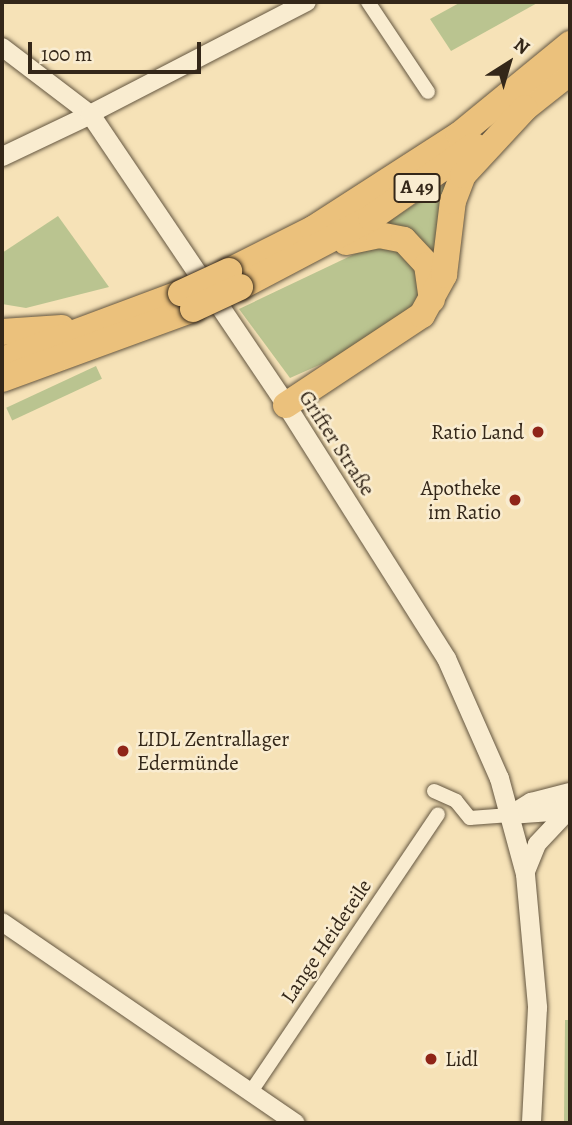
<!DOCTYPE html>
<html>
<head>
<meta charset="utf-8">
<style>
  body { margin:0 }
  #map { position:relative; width:572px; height:1125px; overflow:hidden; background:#f6e2b7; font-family:Alegreya,serif }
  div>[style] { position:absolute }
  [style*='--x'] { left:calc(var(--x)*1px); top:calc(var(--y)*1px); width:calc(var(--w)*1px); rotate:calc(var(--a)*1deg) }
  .green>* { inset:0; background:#bac490; transform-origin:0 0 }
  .roads { filter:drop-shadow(0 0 2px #645640) drop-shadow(0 0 2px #645640) }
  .minor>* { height:14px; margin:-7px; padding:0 7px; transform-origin:7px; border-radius:7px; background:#f9ecd0 }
  .tertiary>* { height:18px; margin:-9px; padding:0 9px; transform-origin:9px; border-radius:9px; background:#f9ecd0 }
  .secondary>* { height:19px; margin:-9.5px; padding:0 9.5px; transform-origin:9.5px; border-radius:9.5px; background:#f9ecd0 }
  .motorway>* { height:26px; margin:-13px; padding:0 13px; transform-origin:13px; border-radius:13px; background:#ebc17c }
  .bridges { filter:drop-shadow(0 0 2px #342719) drop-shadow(0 0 2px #342719) }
  .motorway-bridge>* { height:26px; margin:-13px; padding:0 13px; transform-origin:13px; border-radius:13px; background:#ebc17c }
  .dots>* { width:19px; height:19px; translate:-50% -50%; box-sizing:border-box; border:4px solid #f9ecd0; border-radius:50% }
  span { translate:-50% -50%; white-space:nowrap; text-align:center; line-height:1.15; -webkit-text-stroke:5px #f9ecd0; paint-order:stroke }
  .shield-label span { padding:2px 5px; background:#f9ecd0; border:2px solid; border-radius:5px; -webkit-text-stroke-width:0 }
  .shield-label { font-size:19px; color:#342719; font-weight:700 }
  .poi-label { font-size:21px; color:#342719 }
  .right { translate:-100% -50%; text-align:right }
  .left { translate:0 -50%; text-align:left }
  .street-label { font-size:21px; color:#342719 }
  .frame { position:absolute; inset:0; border:4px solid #342719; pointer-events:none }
  .north { position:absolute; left:474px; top:28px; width:70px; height:70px; -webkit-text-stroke:5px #f9ecd0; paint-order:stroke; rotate:37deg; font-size:19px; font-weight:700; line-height:28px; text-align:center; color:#342719 }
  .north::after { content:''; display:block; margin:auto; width:24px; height:32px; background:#342719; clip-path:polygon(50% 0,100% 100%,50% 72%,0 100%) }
  .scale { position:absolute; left:28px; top:42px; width:173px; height:32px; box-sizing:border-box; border:4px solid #342719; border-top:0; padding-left:9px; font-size:21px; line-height:24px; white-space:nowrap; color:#342719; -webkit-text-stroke:5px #f9ecd0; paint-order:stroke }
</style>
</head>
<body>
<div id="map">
  <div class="green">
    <i style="clip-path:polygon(461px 2px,539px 2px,451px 51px,430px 19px)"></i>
    <i style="clip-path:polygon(455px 179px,440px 271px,375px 231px,434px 191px)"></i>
    <i style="clip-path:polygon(58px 216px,109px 287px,26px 308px,2px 304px,2px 253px)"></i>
    <i style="clip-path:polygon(382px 241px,419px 264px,419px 300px,378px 339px,290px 378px,239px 309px)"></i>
    <i style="left:96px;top:366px;width:14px;height:99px;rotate:65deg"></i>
    <i style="clip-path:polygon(565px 1020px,570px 1020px,570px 1123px,564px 1123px)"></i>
  </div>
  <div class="roads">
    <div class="minor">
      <i style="--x:368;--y:2;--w:108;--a:56.3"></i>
      <i style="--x:434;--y:791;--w:24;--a:24"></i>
      <i style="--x:456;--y:801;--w:22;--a:51"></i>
      <i style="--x:470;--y:818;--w:40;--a:-4.3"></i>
      <i style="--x:250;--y:1093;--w:336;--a:-56"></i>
    </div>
    <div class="tertiary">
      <i style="--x:2;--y:47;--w:111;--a:37.3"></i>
      <i style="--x:90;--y:114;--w:244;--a:-27.3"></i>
      <i style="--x:510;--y:815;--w:25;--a:-32"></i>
      <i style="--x:531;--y:802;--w:40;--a:-14.4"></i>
      <i style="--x:510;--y:815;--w:55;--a:-4.2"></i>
      <i style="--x:525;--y:874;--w:32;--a:-68"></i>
      <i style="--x:537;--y:844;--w:47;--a:-46.7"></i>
      <i style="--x:2;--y:922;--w:356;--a:34.4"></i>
    </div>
    <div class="secondary">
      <i style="--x:2;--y:156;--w:98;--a:-25.5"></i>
      <i style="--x:90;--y:114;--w:351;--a:56"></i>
      <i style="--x:286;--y:405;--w:299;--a:57.7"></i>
      <i style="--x:446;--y:658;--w:131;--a:66.2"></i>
      <i style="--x:499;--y:778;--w:99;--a:74.8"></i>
      <i style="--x:525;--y:874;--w:134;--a:84.8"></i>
      <i style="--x:537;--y:1007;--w:116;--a:93"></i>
    </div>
    <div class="motorway">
      <i style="--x:511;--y:119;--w:75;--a:-38.5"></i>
      <i style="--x:346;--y:242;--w:34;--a:-12"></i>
      <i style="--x:379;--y:235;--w:25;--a:11"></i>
      <i style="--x:404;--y:240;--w:34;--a:47"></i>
      <i style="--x:427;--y:265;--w:35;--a:82"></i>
      <i style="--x:229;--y:271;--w:94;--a:-26.6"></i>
      <i style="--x:313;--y:229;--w:174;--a:-32.8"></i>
      <i style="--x:459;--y:135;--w:144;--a:-39.3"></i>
      <i style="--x:240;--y:287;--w:148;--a:-27.8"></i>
      <i style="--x:371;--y:218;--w:126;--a:-35"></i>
      <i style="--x:2;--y:332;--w:60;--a:-3.8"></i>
      <i style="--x:2;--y:360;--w:191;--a:-20.5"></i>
      <i style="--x:2;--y:379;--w:203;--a:-20.1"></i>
      <i style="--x:286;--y:405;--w:163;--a:-33.5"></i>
      <i style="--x:422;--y:315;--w:46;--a:-61.2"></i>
      <i style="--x:444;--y:275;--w:75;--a:-83.1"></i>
      <i style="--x:453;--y:201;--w:28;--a:-69"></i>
      <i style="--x:463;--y:175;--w:91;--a:-47.2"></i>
    </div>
  </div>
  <div class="bridges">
    <div class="motorway-bridge">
      <i style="--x:181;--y:293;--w:53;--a:-24.6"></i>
      <i style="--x:193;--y:309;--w:52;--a:-25.1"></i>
    </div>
  </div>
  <div class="dots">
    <i style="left:538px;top:432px;background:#8f2418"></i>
    <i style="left:515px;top:500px;background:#8f2418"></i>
    <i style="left:123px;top:751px;background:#8f2418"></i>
    <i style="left:431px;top:1059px;background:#8f2418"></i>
  </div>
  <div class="shield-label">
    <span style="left:417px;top:188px">A 49</span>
  </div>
  <div class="poi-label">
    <span class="right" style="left:524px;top:432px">Ratio Land</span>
    <span class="right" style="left:501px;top:500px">Apotheke<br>im Ratio</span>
    <span class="left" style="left:137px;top:751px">LIDL Zentrallager<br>Edermünde</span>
    <span class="left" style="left:445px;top:1059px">Lidl</span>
  </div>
  <div class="street-label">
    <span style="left:337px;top:443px;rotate:57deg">Grifter Straße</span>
    <span style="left:326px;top:941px;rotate:-56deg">Lange Heideteile</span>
  </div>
  <div class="frame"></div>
  <div class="north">N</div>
  <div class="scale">100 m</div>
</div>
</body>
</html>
